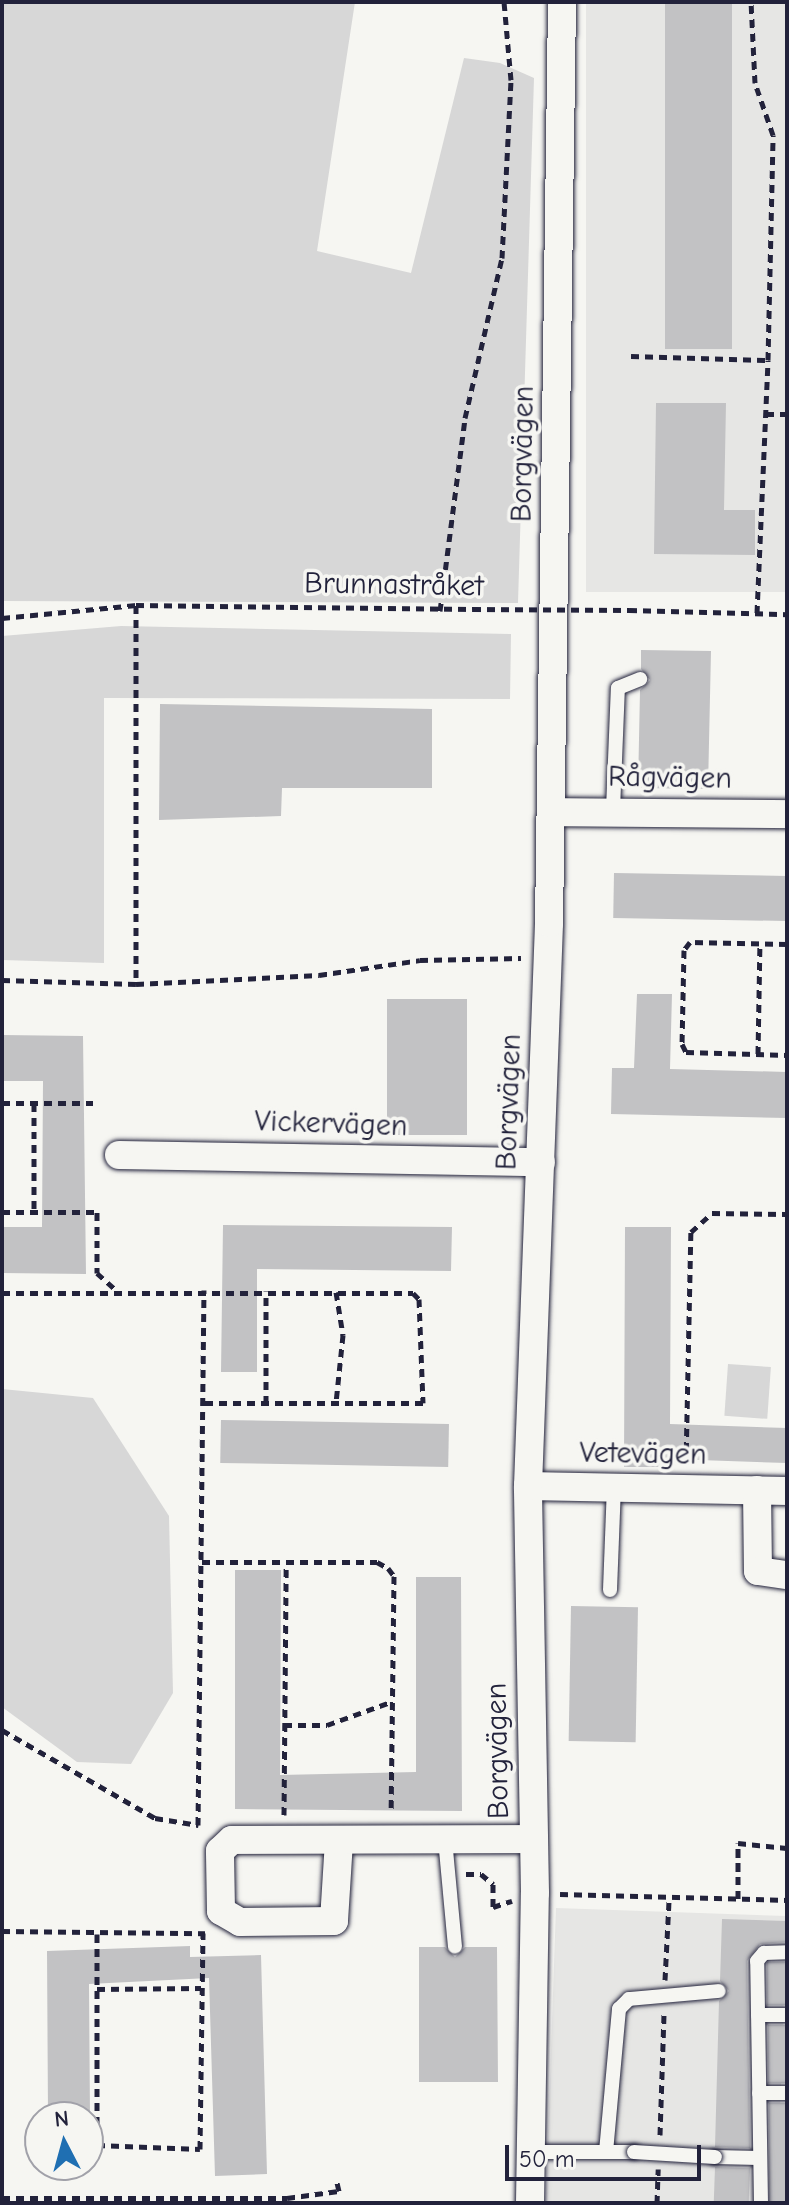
<!DOCTYPE html>
<html>
<head>
<meta charset="utf-8">
<style>
  body { margin:0 }
  #map { position:relative; width:789px; height:2205px; overflow:hidden; background:#f6f6f2; font-family:"Comic Neue",sans-serif }
  div>[style] { position:absolute }
  [style*='--x'] { left:calc(var(--x)*1px); top:calc(var(--y)*1px); width:calc(var(--w)*1px); rotate:calc(var(--a)*1deg) }
  .built>* { inset:0; background:#e6e6e4; transform-origin:0 0 }
  .green>* { inset:0; background:#d7d7d7; transform-origin:0 0 }
  .building>* { inset:0; background:#c2c2c4; transform-origin:0 0 }
  .path>* { height:5px; margin-top:-2.5px; transform-origin:0; background:repeating-linear-gradient(90deg,#22223b 0 8px,transparent 0 14px) }
  .roads { filter:drop-shadow(0 0 2px #22223b) drop-shadow(0 0 2px #22223b) }
  .service>* { height:14px; margin:-7px; padding:0 7px; transform-origin:7px; border-radius:7px; background:#f6f6f2 }
  .minor>* { height:28px; margin:-14px; padding:0 14px; transform-origin:14px; border-radius:14px; background:#f6f6f2 }
  .path-bridge>* { height:5px; margin-top:-2.5px; transform-origin:0; background:repeating-linear-gradient(90deg,#22223b 0 8px,transparent 0 14px) }
  .bridges { filter:drop-shadow(0 0 2px #22223b) drop-shadow(0 0 2px #22223b) }
  .service-bridge>* { height:14px; margin:-7px; padding:0 7px; transform-origin:7px; border-radius:7px; background:#f6f6f2 }
  span { translate:-50% -50%; white-space:nowrap; text-align:center; line-height:1.15; -webkit-text-stroke:7px #f6f6f2; paint-order:stroke }
  .street-label { font-size:30px; color:#22223b }
  .frame { position:absolute; inset:0; border:4px solid #22223b; pointer-events:none }
  .north { position:absolute; left:24px; top:2101px; width:80px; height:80px; box-sizing:border-box; background:#f6f6f2; border:2px solid #a1a1a9; border-radius:50%; rotate:354deg; font-size:22px; font-weight:700; line-height:32px; text-align:center; color:#22223b }
  .north::after { content:''; display:block; margin:auto; width:28px; height:36px; background:#1f6fb2; clip-path:polygon(50% 0,100% 100%,50% 72%,0 100%) }
  .scale { position:absolute; left:505px; top:2145px; width:196px; height:36px; box-sizing:border-box; border:4px solid #22223b; border-top:0; padding-left:10px; font-size:24px; line-height:28px; white-space:nowrap; color:#22223b; -webkit-text-stroke:6px #f6f6f2; paint-order:stroke }
</style>
</head>
<body>
<div id="map">
  <div class="built">
    <i style="left:586px;top:2px;width:201px;height:590px"></i>
    <i style="left:556px;top:1908px;width:231px;height:295px;rotate:2deg"></i>
  </div>
  <div class="green">
    <i style="clip-path:polygon(2px 2px,355px 2px,317px 251px,411px 273px,464px 58px,500px 63px,534px 78px,518px 603px,2px 601px)"></i>
    <i style="clip-path:polygon(121px 626px,511px 634px,510px 699px,104px 698px,104px 963px,2px 960px,2px 636px)"></i>
    <i style="left:728px;top:1364px;width:43px;height:52px;rotate:4deg"></i>
    <i style="clip-path:polygon(2px 1389px,93px 1398px,169px 1516px,173px 1693px,131px 1764px,77px 1762px,2px 1707px)"></i>
  </div>
  <div class="building">
    <i style="left:665px;top:2px;width:67px;height:347px"></i>
    <i style="clip-path:polygon(656px 403px,726px 403px,724px 510px,755px 510px,755px 555px,654px 554px)"></i>
    <i style="clip-path:polygon(641px 650px,711px 651px,708px 789px,638px 788px,640px 690px,650px 680px,641px 669px)"></i>
    <i style="clip-path:polygon(160px 704px,432px 709px,432px 788px,282px 788px,281px 816px,159px 820px)"></i>
    <i style="left:614px;top:873px;width:173px;height:45px;rotate:1deg"></i>
    <i style="clip-path:polygon(637px 994px,672px 994px,670px 1069px,787px 1072px,787px 1118px,611px 1114px,612px 1068px,634px 1068px)"></i>
    <i style="left:467px;top:999px;width:136px;height:80px;rotate:90deg"></i>
    <i style="clip-path:polygon(2px 1035px,83px 1036px,86px 1274px,2px 1273px,2px 1227px,42px 1227px,43px 1081px,2px 1081px)"></i>
    <i style="clip-path:polygon(223px 1225px,452px 1227px,451px 1271px,257px 1269px,257px 1372px,221px 1372px)"></i>
    <i style="clip-path:polygon(625px 1227px,671px 1227px,670px 1424px,787px 1428px,787px 1463px,670px 1459px,670px 1467px,624px 1467px)"></i>
    <i style="left:221px;top:1420px;width:228px;height:43px;rotate:1deg"></i>
    <i style="clip-path:polygon(235px 1570px,281px 1570px,280px 1775px,416px 1772px,416px 1577px,461px 1577px,462px 1811px,235px 1809px)"></i>
    <i style="left:571px;top:1606px;width:67px;height:135px;rotate:1deg"></i>
    <i style="clip-path:polygon(722px 1919px,787px 1921px,787px 1942px,760px 1944px,747px 1961px,750px 2148px,715px 2147px,719px 2001px,729px 1991px,720px 1981px)"></i>
    <i style="clip-path:polygon(190px 1946px,190px 1957px,261px 1955px,267px 2174px,215px 2176px,209px 1978px,89px 1984px,90px 2117px,48px 2117px,47px 1951px)"></i>
    <i style="clip-path:polygon(419px 1947px,445px 1947px,455px 1957px,465px 1947px,497px 1947px,498px 2082px,419px 2082px)"></i>
    <i style="left:787px;top:1962px;width:43px;height:20px;rotate:90deg"></i>
    <i style="left:768px;top:2025px;width:19px;height:58px"></i>
    <i style="left:769px;top:2103px;width:18px;height:100px"></i>
    <i style="left:715px;top:2167px;width:35px;height:36px;rotate:2deg"></i>
  </div>
  <div class="path">
    <i style="--x:631;--y:356;--w:137;--a:1.7"></i>
    <i style="--x:768;--y:360;--w:225;--a:-88.7"></i>
    <i style="--x:773;--y:135;--w:55;--a:-109.1"></i>
    <i style="--x:755;--y:83;--w:81;--a:-92.8"></i>
    <i style="--x:766;--y:414;--w:21;--a:0"></i>
    <i style="--x:136;--y:605;--w:379;--a:90"></i>
    <i style="--x:629;--y:610;--w:158;--a:1.5"></i>
    <i style="--x:440;--y:611;--w:195;--a:-82.6"></i>
    <i style="--x:465;--y:418;--w:164;--a:-77"></i>
    <i style="--x:502;--y:258;--w:178;--a:-87.1"></i>
    <i style="--x:511;--y:80;--w:78;--a:-95.1"></i>
    <i style="--x:757;--y:613;--w:253;--a:-87.5"></i>
    <i style="--x:2;--y:618;--w:135;--a:-5.5"></i>
    <i style="--x:136;--y:605;--w:337;--a:0.7"></i>
    <i style="--x:787;--y:944;--w:97;--a:-178.8"></i>
    <i style="--x:690;--y:942;--w:10;--a:127"></i>
    <i style="--x:684;--y:950;--w:94;--a:91.2"></i>
    <i style="--x:682;--y:1044;--w:9;--a:63"></i>
    <i style="--x:686;--y:1052;--w:101;--a:1.7"></i>
    <i style="--x:2;--y:980;--w:134;--a:1.7"></i>
    <i style="--x:136;--y:984;--w:183;--a:-2.8"></i>
    <i style="--x:319;--y:975;--w:102;--a:-8.4"></i>
    <i style="--x:420;--y:960;--w:101;--a:-1.1"></i>
    <i style="--x:758;--y:1054;--w:110;--a:-89"></i>
    <i style="--x:2;--y:1103;--w:91;--a:0"></i>
    <i style="--x:34;--y:1103;--w:109;--a:90"></i>
    <i style="--x:2;--y:1212;--w:95;--a:0"></i>
    <i style="--x:97;--y:1212;--w:61;--a:90"></i>
    <i style="--x:97;--y:1273;--w:25;--a:42"></i>
    <i style="--x:336;--y:1292;--w:44;--a:80.8"></i>
    <i style="--x:343;--y:1335;--w:68;--a:95.9"></i>
    <i style="--x:2;--y:1293;--w:411;--a:0"></i>
    <i style="--x:413;--y:1293;--w:8;--a:45"></i>
    <i style="--x:419;--y:1299;--w:104;--a:87.8"></i>
    <i style="--x:423;--y:1403;--w:221;--a:180"></i>
    <i style="--x:266;--y:1403;--w:112;--a:-90"></i>
    <i style="--x:686;--y:1464;--w:232;--a:-88.8"></i>
    <i style="--x:691;--y:1232;--w:28;--a:-42"></i>
    <i style="--x:712;--y:1213;--w:75;--a:0.8"></i>
    <i style="--x:202;--y:1562;--w:175;--a:0"></i>
    <i style="--x:377;--y:1562;--w:13;--a:29"></i>
    <i style="--x:388;--y:1568;--w:10;--a:53"></i>
    <i style="--x:394;--y:1576;--w:237;--a:90.7"></i>
    <i style="--x:284;--y:1725;--w:43;--a:0"></i>
    <i style="--x:327;--y:1725;--w:68;--a:-19.8"></i>
    <i style="--x:2;--y:1730;--w:177;--a:29.9"></i>
    <i style="--x:155;--y:1818;--w:44;--a:9.2"></i>
    <i style="--x:198;--y:1825;--w:535;--a:-89.36"></i>
    <i style="--x:284;--y:1815;--w:251;--a:-89.5"></i>
    <i style="--x:466;--y:1874;--w:15;--a:0"></i>
    <i style="--x:481;--y:1874;--w:16;--a:40"></i>
    <i style="--x:493;--y:1884;--w:23;--a:90"></i>
    <i style="--x:493;--y:1907;--w:20;--a:-18"></i>
    <i style="--x:560;--y:1894;--w:227;--a:1.5"></i>
    <i style="--x:738;--y:1899;--w:56;--a:-90"></i>
    <i style="--x:738;--y:1843;--w:49;--a:5.8"></i>
    <i style="--x:2;--y:1931;--w:203;--a:0.6"></i>
    <i style="--x:97;--y:1934;--w:211;--a:90"></i>
    <i style="--x:97;--y:2145;--w:103;--a:2.2"></i>
    <i style="--x:200;--y:2149;--w:216;--a:-89.2"></i>
    <i style="--x:665;--y:1980;--w:79;--a:-87.1"></i>
    <i style="--x:97;--y:1989;--w:104;--a:-0.6"></i>
    <i style="--x:660;--y:2135;--w:121;--a:-88.1"></i>
    <i style="--x:2;--y:2198;--w:285;--a:0"></i>
    <i style="--x:287;--y:2198;--w:52;--a:-7.7"></i>
    <i style="--x:339;--y:2191;--w:9;--a:-103"></i>
    <i style="--x:657;--y:2203;--w:34;--a:-88"></i>
  </div>
  <div class="roads">
    <div class="service">
      <i style="--x:613;--y:810;--w:122;--a:-87.7"></i>
      <i style="--x:618;--y:688;--w:24;--a:-22"></i>
      <i style="--x:610;--y:1590;--w:103;--a:-87.8"></i>
      <i style="--x:445;--y:1839;--w:108;--a:84.7"></i>
      <i style="--x:758;--y:2015;--w:29;--a:0"></i>
      <i style="--x:759;--y:2093;--w:28;--a:0"></i>
      <i style="--x:530;--y:2152;--w:104;--a:0"></i>
      <i style="--x:606;--y:2152;--w:144;--a:-84.8"></i>
      <i style="--x:619;--y:2009;--w:14;--a:-45"></i>
      <i style="--x:629;--y:1999;--w:90;--a:-5.1"></i>
      <i style="--x:715;--y:2157;--w:44;--a:1.3"></i>
      <i style="--x:761;--y:2203;--w:242;--a:-90.9"></i>
      <i style="--x:757;--y:1961;--w:11;--a:-49"></i>
      <i style="--x:764;--y:1953;--w:23;--a:-2"></i>
    </div>
    <div class="minor">
      <i style="--x:551;--y:812;--w:236;--a:0.5"></i>
      <i style="--x:119;--y:1155;--w:422;--a:1"></i>
      <i style="--x:528;--y:1486;--w:259;--a:1.1"></i>
      <i style="--x:757;--y:1490;--w:81;--a:89.3"></i>
      <i style="--x:758;--y:1571;--w:29;--a:8"></i>
      <i style="--x:339;--y:1841;--w:80;--a:93.6"></i>
      <i style="--x:334;--y:1921;--w:94;--a:179.4"></i>
      <i style="--x:240;--y:1922;--w:22;--a:-150"></i>
      <i style="--x:221;--y:1911;--w:60;--a:-91"></i>
      <i style="--x:220;--y:1851;--w:16;--a:-43"></i>
      <i style="--x:232;--y:1840;--w:302;--a:-0.2"></i>
      <i style="--x:530;--y:2203;--w:310;--a:-89.1"></i>
      <i style="--x:535;--y:1893;--w:407;--a:-91"></i>
      <i style="--x:528;--y:1486;--w:563;--a:-87.86"></i>
      <i style="--x:549;--y:923;--w:921;--a:-89.19"></i>
    </div>
  </div>
  <div class="path-bridge">
    <i style="--x:473;--y:609;--w:156;--a:0.4"></i>
  </div>
  <div class="bridges">
    <div class="service-bridge">
      <i style="--x:634;--y:2152;--w:81;--a:3.5"></i>
    </div>
  </div>
  <div class="street-label">
    <span style="left:523px;top:454px;rotate:-89deg">Borgvägen</span>
    <span style="left:394px;top:585px;rotate:1deg">Brunnastråket</span>
    <span style="left:670px;top:778px;rotate:1deg">Rågvägen</span>
    <span style="left:509px;top:1102px;rotate:-88deg">Borgvägen</span>
    <span style="left:331px;top:1124px;rotate:2deg">Vickervägen</span>
    <span style="left:643px;top:1454px;rotate:1deg">Vetevägen</span>
    <span style="left:498px;top:1751px;rotate:-91deg">Borgvägen</span>
  </div>
  <div class="frame"></div>
  <div class="north">N</div>
  <div class="scale">50 m</div>
</div>
</body>
</html>
